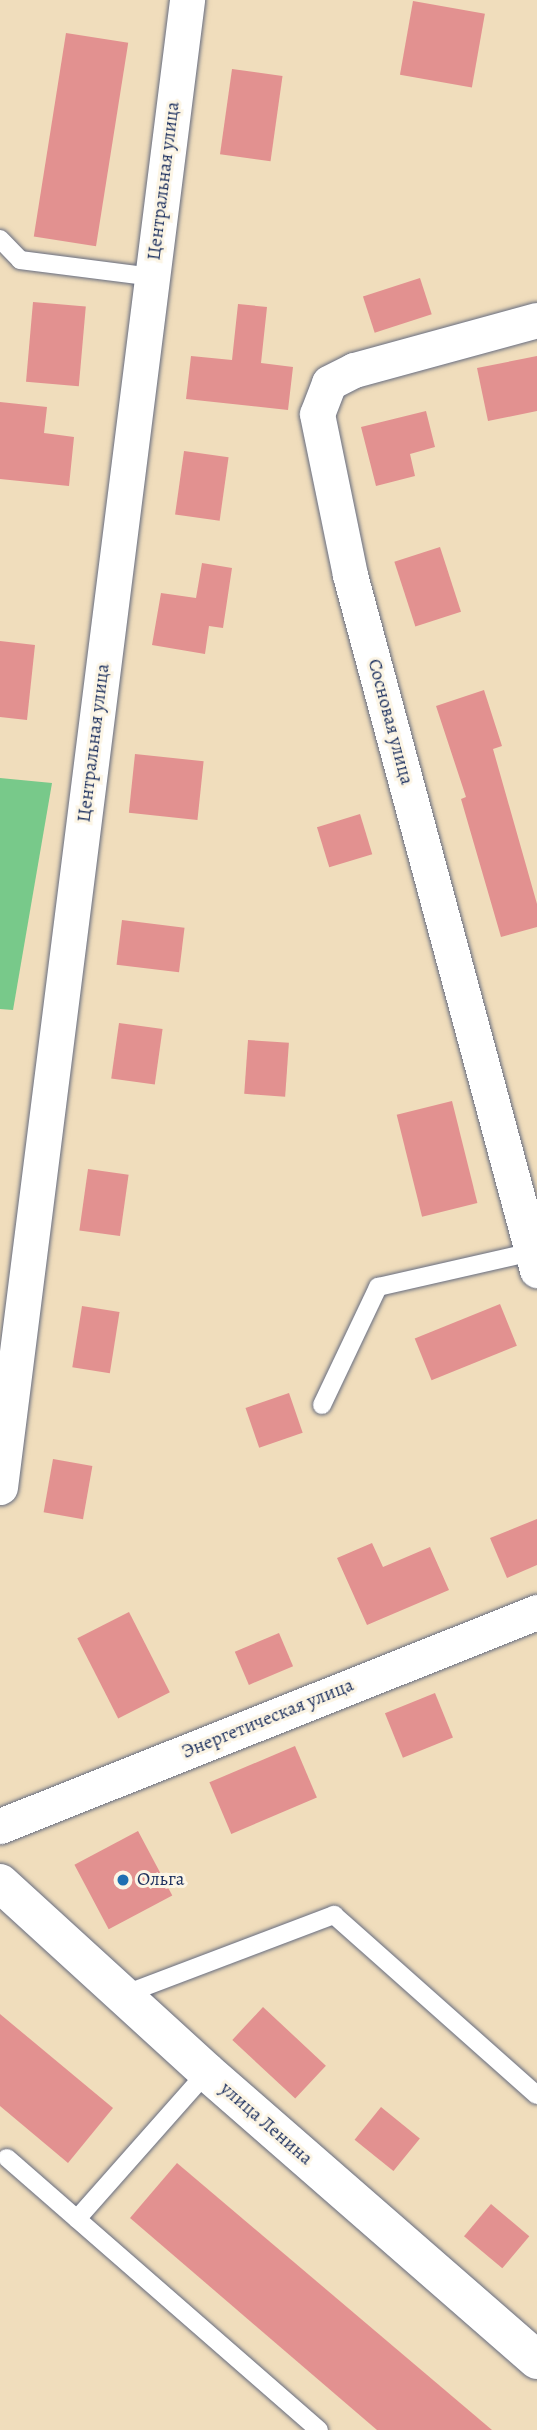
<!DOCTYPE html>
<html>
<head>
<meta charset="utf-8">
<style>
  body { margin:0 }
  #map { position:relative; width:537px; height:2430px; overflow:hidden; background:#f0ddbc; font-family:Alegreya,serif }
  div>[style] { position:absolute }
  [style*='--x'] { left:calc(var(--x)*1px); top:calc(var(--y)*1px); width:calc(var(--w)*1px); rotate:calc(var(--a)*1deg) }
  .green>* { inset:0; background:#78c98a }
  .building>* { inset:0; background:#e29190; transform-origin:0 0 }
  .roads { filter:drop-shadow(0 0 2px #666c7f) drop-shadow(0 0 2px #666c7f) }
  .service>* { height:18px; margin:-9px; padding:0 9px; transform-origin:9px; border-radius:9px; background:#fff }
  .minor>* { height:35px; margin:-17.5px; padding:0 17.5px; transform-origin:17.5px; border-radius:17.5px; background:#fff }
  .tertiary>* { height:38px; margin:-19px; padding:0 19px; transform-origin:19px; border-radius:19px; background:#fff }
  .dots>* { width:19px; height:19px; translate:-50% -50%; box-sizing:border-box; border:4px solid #fcf5e5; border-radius:50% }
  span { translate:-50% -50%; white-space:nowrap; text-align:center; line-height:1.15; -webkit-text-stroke:6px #fcf5e5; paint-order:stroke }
  .street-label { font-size:19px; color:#1b2f5e }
  .poi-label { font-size:19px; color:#1b2f5e }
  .left { translate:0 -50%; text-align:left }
</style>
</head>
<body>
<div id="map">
  <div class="green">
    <i style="clip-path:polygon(0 778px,52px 783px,13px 1010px,0 1009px)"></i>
  </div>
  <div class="building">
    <i style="left:413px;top:1px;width:73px;height:75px;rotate:10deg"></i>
    <i style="left:66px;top:33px;width:63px;height:206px;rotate:9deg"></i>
    <i style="left:232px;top:69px;width:51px;height:86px;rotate:8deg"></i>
    <i style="left:420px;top:278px;width:38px;height:60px;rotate:72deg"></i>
    <i style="left:33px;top:302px;width:53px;height:80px;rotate:5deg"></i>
    <i style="clip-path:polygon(238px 304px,267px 307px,261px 363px,293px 367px,288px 410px,186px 399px,191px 356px,232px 360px)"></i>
    <i style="clip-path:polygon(537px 356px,537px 411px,488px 421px,477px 368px)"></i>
    <i style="clip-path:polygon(0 402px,47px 407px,44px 433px,74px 437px,69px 486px,0 479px)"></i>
    <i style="clip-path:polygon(426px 411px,435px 447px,410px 454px,415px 476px,376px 486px,361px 427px)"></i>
    <i style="left:184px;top:451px;width:45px;height:64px;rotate:8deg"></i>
    <i style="left:440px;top:547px;width:68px;height:48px;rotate:72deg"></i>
    <i style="clip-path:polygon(202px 563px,232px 568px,223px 628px,209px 626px,205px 654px,152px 645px,161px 593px,196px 598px)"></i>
    <i style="clip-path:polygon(0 641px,35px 645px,27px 720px,0 717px)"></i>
    <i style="clip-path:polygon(484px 690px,502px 746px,493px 749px,537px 904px,537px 927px,501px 937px,461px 799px,466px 797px,436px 706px)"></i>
    <i style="left:135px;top:754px;width:69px;height:59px;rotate:6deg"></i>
    <i style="left:360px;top:814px;width:42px;height:45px;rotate:73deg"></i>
    <i style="left:122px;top:920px;width:63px;height:45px;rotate:7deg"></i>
    <i style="left:119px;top:1023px;width:44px;height:56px;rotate:8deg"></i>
    <i style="left:248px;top:1040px;width:41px;height:54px;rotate:4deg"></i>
    <i style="left:452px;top:1101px;width:105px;height:57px;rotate:76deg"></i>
    <i style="left:88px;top:1169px;width:41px;height:62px;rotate:8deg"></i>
    <i style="left:500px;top:1304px;width:45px;height:92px;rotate:68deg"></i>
    <i style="left:82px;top:1306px;width:38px;height:62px;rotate:9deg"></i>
    <i style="left:289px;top:1393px;width:42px;height:46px;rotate:71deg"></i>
    <i style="left:53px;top:1459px;width:40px;height:54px;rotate:10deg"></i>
    <i style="clip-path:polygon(537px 1519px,537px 1565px,507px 1578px,490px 1538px)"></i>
    <i style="clip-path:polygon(372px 1543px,383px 1567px,430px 1547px,449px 1590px,367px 1625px,337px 1558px)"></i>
    <i style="left:129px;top:1612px;width:90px;height:58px;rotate:63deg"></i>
    <i style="left:279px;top:1633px;width:36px;height:48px;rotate:67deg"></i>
    <i style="left:435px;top:1693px;width:48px;height:54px;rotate:68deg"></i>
    <i style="left:295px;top:1746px;width:56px;height:93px;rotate:67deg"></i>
    <i style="left:138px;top:1831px;width:73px;height:72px;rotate:62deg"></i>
    <i style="left:263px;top:2007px;width:86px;height:45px;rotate:43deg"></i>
    <i style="clip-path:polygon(0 2014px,113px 2108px,68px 2163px,0 2106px)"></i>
    <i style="left:381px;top:2107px;width:50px;height:42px;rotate:39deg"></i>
    <i style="clip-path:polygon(177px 2163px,492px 2430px,377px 2430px,130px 2218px)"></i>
    <i style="left:491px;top:2204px;width:50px;height:42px;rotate:40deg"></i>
  </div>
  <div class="roads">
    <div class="service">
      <i style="--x:0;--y:239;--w:29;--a:46"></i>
      <i style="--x:20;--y:260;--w:133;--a:7.3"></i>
      <i style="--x:322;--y:1405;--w:131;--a:-64.6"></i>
      <i style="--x:378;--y:1287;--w:158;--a:-12.8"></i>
      <i style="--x:123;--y:1995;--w:226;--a:-20.8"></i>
      <i style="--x:334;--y:1915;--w:271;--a:41.6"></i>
      <i style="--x:207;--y:2072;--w:196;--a:131.5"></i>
      <i style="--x:77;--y:2219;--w:321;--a:41.1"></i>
      <i style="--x:7;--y:2158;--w:93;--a:41.1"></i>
    </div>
    <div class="minor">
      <i style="--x:537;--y:320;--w:190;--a:164.7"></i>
      <i style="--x:354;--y:370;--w:28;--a:153"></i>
      <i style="--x:329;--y:383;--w:33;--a:111"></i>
      <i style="--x:317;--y:414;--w:164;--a:78.4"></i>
      <i style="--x:350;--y:575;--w:720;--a:74.94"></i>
      <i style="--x:0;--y:1487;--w:1499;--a:-82.83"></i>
      <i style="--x:0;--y:1826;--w:578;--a:-21.73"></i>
    </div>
    <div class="tertiary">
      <i style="--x:0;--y:1883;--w:280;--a:42.4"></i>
      <i style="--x:207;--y:2072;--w:438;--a:41.1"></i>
    </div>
  </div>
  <div class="dots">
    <i style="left:123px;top:1880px;background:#1f6fb2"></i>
  </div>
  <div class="street-label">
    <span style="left:164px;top:181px;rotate:-83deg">Центральная улица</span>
    <span style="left:390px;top:722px;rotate:75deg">Сосновая улица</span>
    <span style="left:94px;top:743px;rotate:-83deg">Центральная улица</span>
    <span style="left:268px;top:1719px;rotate:-22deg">Энергетическая улица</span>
    <span style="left:266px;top:2124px;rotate:41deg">улица Ленина</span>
  </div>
  <div class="poi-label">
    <span class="left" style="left:137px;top:1880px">Ольга</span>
  </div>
</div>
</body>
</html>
